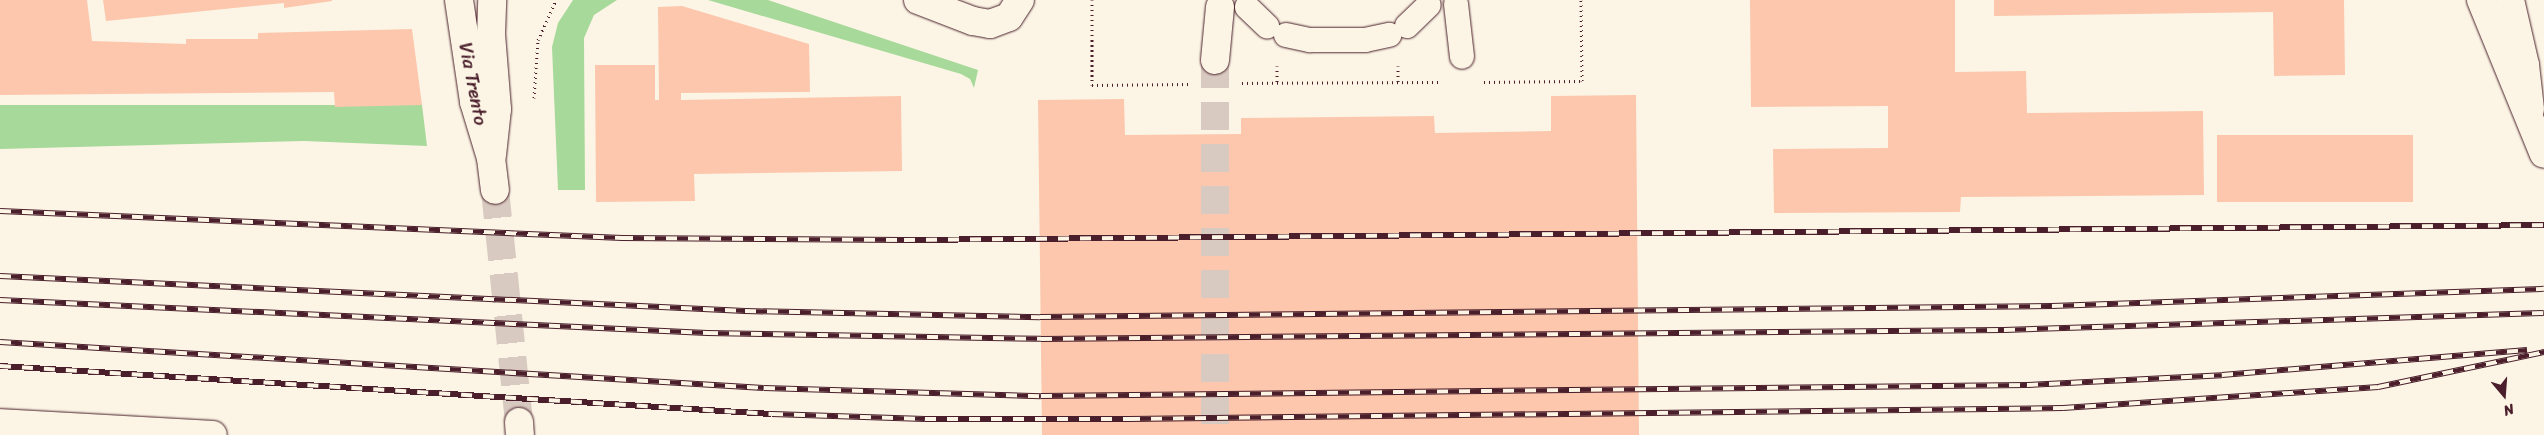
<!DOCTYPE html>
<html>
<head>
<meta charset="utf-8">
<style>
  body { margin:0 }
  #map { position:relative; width:2544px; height:435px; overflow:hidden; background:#fcf5e5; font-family:Sriracha,sans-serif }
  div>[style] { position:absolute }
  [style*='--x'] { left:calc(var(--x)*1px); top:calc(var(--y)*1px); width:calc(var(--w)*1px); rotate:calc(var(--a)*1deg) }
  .green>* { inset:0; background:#a7d99a }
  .building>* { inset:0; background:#fcc7ad; transform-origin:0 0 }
  .street-tunnel>* { height:28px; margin-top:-14px; transform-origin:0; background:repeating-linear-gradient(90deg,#d8cac0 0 28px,transparent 0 42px) }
  .secondary-tunnel>* { height:28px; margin-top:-14px; transform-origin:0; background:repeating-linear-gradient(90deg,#d8cac0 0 28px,transparent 0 42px) }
  .path>* { height:3px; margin-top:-1.5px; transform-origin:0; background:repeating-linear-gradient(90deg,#4a1f2b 0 1px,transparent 0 5px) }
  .roads { filter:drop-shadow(0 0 1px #4a1f2b) drop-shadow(0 0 1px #4a1f2b) }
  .lane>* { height:24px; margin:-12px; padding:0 12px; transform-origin:12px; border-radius:12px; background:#fcf5e5 }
  .street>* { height:28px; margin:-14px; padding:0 14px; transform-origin:14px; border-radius:14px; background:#fcf5e5 }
  .secondary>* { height:28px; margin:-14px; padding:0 14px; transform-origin:14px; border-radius:14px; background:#fcf5e5 }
  .rail>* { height:5.5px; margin-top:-2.75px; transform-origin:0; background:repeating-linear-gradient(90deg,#fcf5e5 0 11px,#4a1f2b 0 22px); box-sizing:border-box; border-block:1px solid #4a1f2b }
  span { translate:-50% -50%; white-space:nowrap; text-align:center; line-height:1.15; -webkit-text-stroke:4px #fcf5e5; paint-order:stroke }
  .street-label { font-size:19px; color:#4a1f2b }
  .north { position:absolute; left:2479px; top:370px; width:50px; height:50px; -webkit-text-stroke:4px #fcf5e5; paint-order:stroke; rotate:162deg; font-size:14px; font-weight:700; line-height:20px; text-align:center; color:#4a1f2b }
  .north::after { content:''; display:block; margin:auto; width:18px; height:22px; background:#4a1f2b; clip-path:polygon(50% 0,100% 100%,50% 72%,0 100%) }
</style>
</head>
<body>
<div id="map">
  <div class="green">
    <i style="clip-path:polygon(573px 0,617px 0,594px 15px,584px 38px,585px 190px,558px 190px,552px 47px,558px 23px)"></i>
    <i style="clip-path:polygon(708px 0,768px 0,978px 70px,974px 88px,970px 79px,961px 74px)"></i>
    <i style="clip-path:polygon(0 105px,422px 105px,427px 146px,304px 141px,0 149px)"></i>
  </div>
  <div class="building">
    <i style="clip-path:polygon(0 0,87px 0,92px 41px,186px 44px,186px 39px,258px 39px,258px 33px,412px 29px,422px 105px,335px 107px,334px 92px,0 95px)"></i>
    <i style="clip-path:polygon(103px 0,332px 0,332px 1px,284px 8px,284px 3px,106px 21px)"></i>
    <i style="clip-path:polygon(1750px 0,1955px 0,1955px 72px,2026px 71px,2027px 113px,2203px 111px,2204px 195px,1961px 197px,1960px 212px,1774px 213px,1773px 149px,1888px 148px,1888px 106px,1751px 107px)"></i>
    <i style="clip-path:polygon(1994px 0,2344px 0,2345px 75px,2274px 76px,2273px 12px,1994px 16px)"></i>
    <i style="clip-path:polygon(682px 6px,809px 44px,810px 92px,681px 93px,681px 100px,901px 96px,902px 171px,694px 174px,695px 201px,596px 202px,595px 65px,655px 65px,655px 100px,659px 100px,658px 7px)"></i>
    <i style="clip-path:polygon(1636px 95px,1639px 435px,1042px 435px,1038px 100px,1124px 99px,1125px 135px,1241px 134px,1241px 118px,1434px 116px,1435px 133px,1551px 131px,1551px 96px)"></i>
    <i style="left:2413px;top:135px;width:67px;height:196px;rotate:90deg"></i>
  </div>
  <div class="street-tunnel">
    <i style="--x:1215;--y:60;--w:375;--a:90"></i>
  </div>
  <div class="secondary-tunnel">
    <i style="--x:495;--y:190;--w:233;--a:84.1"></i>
  </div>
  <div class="path">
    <i style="--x:1092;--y:0;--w:85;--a:90"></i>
    <i style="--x:1092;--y:85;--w:98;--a:-0.6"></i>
    <i style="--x:1277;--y:66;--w:17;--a:90"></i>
    <i style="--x:1398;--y:66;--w:16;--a:90"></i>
    <i style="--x:1484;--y:82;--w:98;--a:-0.6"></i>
    <i style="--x:1582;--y:81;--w:81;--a:-90.7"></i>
    <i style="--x:1242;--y:83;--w:198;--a:-0.3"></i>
    <i style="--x:534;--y:98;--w:58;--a:-86.1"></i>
    <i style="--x:538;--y:40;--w:44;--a:-65.8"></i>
  </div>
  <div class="roads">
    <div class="lane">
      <i style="--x:1456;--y:4;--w:53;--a:83.5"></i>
      <i style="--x:1247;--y:7;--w:28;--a:44"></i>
      <i style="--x:1407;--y:26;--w:30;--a:-44"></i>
      <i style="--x:1286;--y:35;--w:25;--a:12"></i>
      <i style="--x:1310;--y:40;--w:55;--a:0"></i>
      <i style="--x:1365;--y:40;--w:25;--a:-12"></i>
    </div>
    <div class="street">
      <i style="--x:918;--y:0;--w:59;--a:20.9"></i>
      <i style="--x:973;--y:21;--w:17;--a:10"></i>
      <i style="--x:990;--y:24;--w:20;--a:-20"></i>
      <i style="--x:1009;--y:17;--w:20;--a:-57"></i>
      <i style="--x:2510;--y:0;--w:67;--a:77"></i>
      <i style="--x:2525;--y:65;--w:44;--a:83.5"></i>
      <i style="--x:1215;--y:60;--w:53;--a:-84.6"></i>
      <i style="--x:0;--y:423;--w:213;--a:3.2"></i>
    </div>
    <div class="secondary">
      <i style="--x:459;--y:0;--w:103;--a:81.6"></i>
      <i style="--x:474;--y:102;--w:59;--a:73.1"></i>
      <i style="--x:491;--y:158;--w:32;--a:83"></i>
      <i style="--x:2481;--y:0;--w:166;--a:67.8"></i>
      <i style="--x:492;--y:155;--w:46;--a:-83.8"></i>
      <i style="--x:497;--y:109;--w:74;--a:-94.6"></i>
      <i style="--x:491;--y:35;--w:35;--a:-88"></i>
      <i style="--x:519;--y:422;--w:13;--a:86"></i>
    </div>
  </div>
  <div class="rail">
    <i style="--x:0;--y:211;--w:623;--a:2.49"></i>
    <i style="--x:622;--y:238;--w:282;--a:0.4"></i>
    <i style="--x:904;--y:240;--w:1640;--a:-0.52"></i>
    <i style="--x:0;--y:276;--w:746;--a:2.69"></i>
    <i style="--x:745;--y:311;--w:295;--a:1.2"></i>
    <i style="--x:1040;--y:317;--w:1012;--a:-0.62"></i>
    <i style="--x:2052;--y:306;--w:492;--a:-2"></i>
    <i style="--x:0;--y:300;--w:708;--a:2.67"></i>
    <i style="--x:707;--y:333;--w:334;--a:1"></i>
    <i style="--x:1041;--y:339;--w:963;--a:-0.54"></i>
    <i style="--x:2004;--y:330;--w:540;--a:-1.8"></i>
    <i style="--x:0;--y:342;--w:765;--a:3.45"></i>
    <i style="--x:764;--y:388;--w:277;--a:1.7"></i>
    <i style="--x:1041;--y:396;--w:986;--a:-0.64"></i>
    <i style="--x:2027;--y:385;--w:195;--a:-2.9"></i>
    <i style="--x:2222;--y:375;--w:306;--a:-4.7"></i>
    <i style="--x:0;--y:366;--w:773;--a:3.56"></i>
    <i style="--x:772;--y:414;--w:153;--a:1.9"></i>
    <i style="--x:925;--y:419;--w:204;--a:0"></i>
    <i style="--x:1129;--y:419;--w:934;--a:-0.67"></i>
    <i style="--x:2063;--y:408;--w:316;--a:-3.8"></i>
    <i style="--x:2378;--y:387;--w:170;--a:-11.9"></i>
  </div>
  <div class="street-label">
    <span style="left:473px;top:84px;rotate:79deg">Via Trento</span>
  </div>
  <div class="north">N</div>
</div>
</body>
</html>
